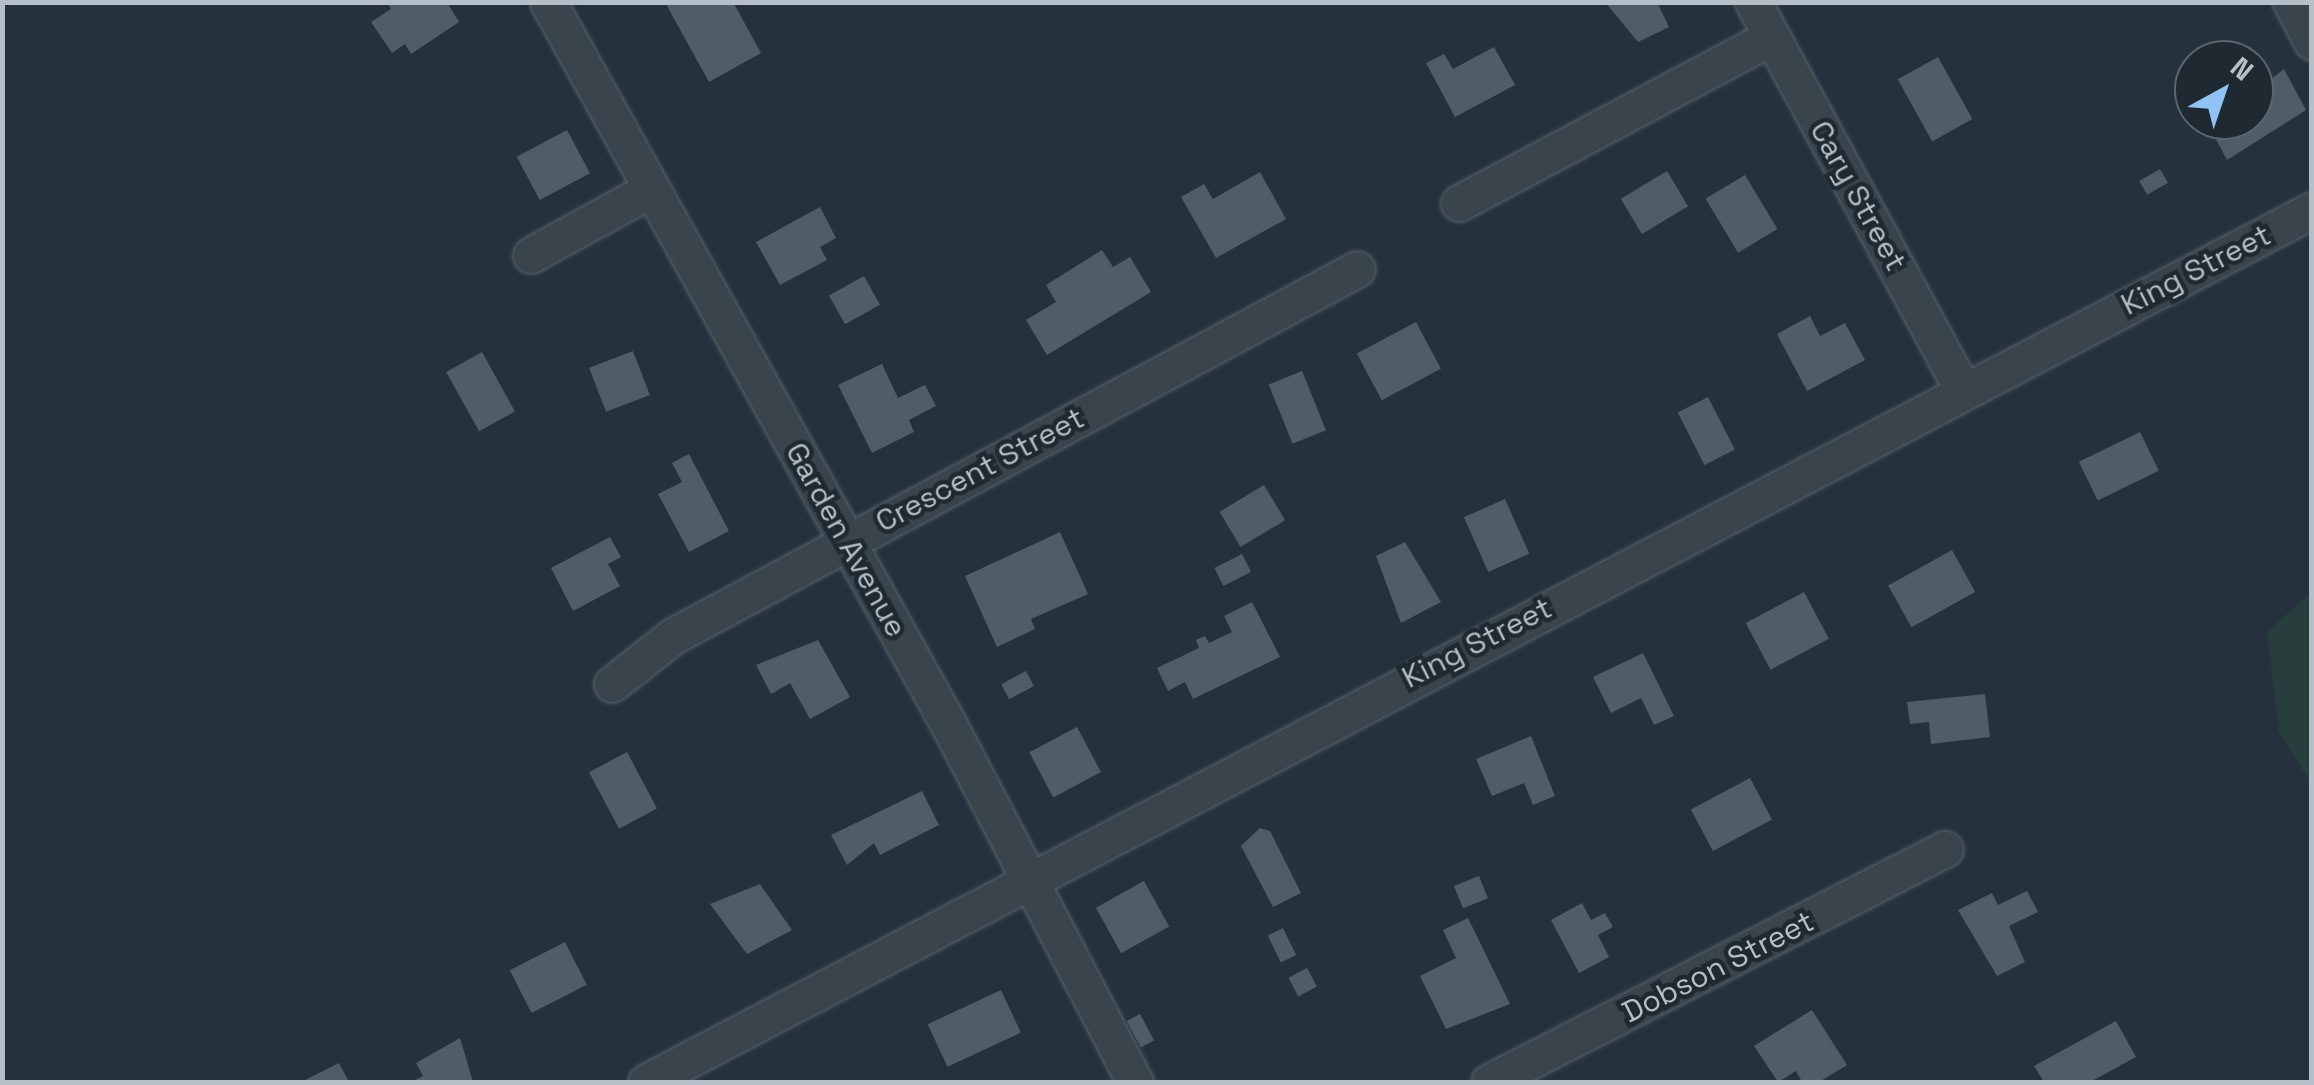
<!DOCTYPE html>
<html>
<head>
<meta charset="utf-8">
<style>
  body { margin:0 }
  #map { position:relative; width:2314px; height:1085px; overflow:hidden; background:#25323d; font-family:"Space Grotesk",sans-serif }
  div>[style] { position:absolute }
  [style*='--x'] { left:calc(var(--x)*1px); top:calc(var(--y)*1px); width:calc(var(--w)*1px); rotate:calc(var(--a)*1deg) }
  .green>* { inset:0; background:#273e3d }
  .building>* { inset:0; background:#4e5d67; transform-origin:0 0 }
  .roads { filter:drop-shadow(0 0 2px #57626b) drop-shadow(0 0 2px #57626b) }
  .street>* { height:35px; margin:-17.5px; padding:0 17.5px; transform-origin:17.5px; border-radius:17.5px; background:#39444d }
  span { translate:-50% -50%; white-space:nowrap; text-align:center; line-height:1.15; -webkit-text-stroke:9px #1e2932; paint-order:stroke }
  .street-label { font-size:30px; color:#b5bfc8 }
  .frame { position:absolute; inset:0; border:5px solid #b5bfc8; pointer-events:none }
  .north { position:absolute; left:2174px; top:40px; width:100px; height:100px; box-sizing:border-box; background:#1e2932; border:2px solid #5a656e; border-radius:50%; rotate:40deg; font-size:28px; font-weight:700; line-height:40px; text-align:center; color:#b5bfc8 }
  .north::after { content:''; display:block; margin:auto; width:35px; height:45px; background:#8fc3f3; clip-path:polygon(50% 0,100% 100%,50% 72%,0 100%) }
</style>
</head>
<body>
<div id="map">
  <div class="green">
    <i style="clip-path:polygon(2311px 593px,2311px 783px,2279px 732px,2267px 632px)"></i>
  </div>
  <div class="building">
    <i style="clip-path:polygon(387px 2px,447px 2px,459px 22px,411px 54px,405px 44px,392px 53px,371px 22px,391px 9px)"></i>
    <i style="clip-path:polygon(674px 2px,733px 2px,761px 53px,709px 82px,667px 6px)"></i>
    <i style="clip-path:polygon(1605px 2px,1657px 2px,1669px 27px,1638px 42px)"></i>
    <i style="clip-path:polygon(1494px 47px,1515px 85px,1455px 117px,1426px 63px,1444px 54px,1453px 69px)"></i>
    <i style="left:1938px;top:57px;width:71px;height:46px;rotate:61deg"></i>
    <i style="clip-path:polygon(2284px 69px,2306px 110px,2227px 160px,2206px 120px,2254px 120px,2254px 93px)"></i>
    <i style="left:567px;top:130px;width:49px;height:57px;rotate:62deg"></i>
    <i style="left:2160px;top:169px;width:16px;height:24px;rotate:60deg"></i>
    <i style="left:1667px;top:171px;width:41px;height:54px;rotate:59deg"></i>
    <i style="clip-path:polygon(1260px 172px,1286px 219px,1216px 258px,1181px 197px,1204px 184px,1213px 199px)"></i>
    <i style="left:1745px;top:175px;width:63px;height:46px;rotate:59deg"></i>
    <i style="clip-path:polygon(820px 207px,836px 238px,820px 247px,827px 260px,780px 285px,756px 242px)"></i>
    <i style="clip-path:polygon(1102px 250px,1113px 267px,1130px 257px,1151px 292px,1047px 355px,1026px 320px,1056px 302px,1046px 285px)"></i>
    <i style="left:864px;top:276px;width:33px;height:40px;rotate:61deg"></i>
    <i style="clip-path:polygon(1810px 316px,1820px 336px,1845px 323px,1865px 360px,1807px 391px,1777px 334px)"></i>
    <i style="left:1416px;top:322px;width:53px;height:67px;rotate:62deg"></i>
    <i style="left:633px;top:351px;width:47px;height:47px;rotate:69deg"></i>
    <i style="left:482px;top:352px;width:68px;height:41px;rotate:61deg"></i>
    <i style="clip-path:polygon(882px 364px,898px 398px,925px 385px,936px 406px,909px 420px,914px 432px,872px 453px,838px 385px)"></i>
    <i style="left:1302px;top:371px;width:64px;height:36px;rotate:68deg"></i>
    <i style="left:1708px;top:397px;width:59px;height:34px;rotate:63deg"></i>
    <i style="left:2140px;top:432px;width:43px;height:68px;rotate:64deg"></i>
    <i style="clip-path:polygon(689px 454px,729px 531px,689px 552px,658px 494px,682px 482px,672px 463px)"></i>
    <i style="left:1264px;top:485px;width:41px;height:52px;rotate:59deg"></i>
    <i style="left:1505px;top:499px;width:60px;height:45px;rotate:66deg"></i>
    <i style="clip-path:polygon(1060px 532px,1088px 594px,1031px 619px,1035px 629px,997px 647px,965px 576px)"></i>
    <i style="clip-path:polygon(610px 537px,621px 557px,608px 564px,620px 586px,573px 611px,551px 568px)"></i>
    <i style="clip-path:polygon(1405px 542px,1441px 602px,1401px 623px,1376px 556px)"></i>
    <i style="left:1952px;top:550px;width:48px;height:73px;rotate:61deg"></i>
    <i style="left:1242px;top:554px;width:20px;height:31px;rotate:63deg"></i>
    <i style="left:1804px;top:592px;width:53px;height:66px;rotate:62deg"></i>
    <i style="clip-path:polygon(1252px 602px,1280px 657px,1193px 699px,1185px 682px,1168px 691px,1157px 668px,1199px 648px,1196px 640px,1205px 636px,1209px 643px,1232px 632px,1224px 616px)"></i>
    <i style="clip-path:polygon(818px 640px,850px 697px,810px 719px,790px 683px,771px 694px,756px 665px)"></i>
    <i style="clip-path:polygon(1643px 653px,1674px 716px,1654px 725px,1641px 698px,1611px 713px,1593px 677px)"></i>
    <i style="left:1026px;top:671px;width:17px;height:28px;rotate:62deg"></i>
    <i style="clip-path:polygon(1985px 694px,1990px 737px,1931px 744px,1929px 722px,1910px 724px,1907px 702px)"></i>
    <i style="left:1077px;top:727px;width:51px;height:54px;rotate:62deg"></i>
    <i style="clip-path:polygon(1531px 736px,1555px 796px,1533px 805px,1524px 783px,1492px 796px,1476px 759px)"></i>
    <i style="left:627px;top:752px;width:64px;height:43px;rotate:62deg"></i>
    <i style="left:1750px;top:778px;width:47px;height:67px;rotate:62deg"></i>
    <i style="clip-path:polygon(922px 791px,939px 825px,880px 855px,874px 843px,847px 865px,831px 835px)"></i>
    <i style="clip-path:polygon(1260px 828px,1270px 831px,1301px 893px,1273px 907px,1241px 846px)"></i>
    <i style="left:1479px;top:876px;width:24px;height:27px;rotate:68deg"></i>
    <i style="left:1144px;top:881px;width:52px;height:55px;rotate:61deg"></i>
    <i style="clip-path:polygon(760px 884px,792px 930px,747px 954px,710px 904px)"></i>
    <i style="clip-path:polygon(2027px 891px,2038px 912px,2009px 926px,2025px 962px,1997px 976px,1958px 910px,1992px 893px,1998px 905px)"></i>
    <i style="clip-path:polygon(1582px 903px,1591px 920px,1605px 913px,1613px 927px,1598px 935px,1609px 957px,1579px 973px,1551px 920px)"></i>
    <i style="clip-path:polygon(1468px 918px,1510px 1004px,1446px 1029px,1420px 976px,1456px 958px,1443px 930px)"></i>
    <i style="left:1283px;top:928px;width:30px;height:17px;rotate:64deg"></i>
    <i style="left:565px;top:942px;width:48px;height:62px;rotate:63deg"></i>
    <i style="left:1307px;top:968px;width:21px;height:21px;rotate:62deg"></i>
    <i style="left:1001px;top:990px;width:47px;height:81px;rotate:65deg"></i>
    <i style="clip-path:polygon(1812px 1010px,1847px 1065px,1819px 1082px,1802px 1082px,1796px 1071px,1778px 1082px,1754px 1046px)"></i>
    <i style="left:1140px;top:1014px;width:30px;height:15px;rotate:62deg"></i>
    <i style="clip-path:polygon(2116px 1021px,2136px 1057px,2090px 1082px,2044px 1082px,2034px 1066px)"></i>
    <i style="clip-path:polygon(460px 1038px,473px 1082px,411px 1082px,423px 1076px,416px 1063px)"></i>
    <i style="clip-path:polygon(339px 1063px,349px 1082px,301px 1082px)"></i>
  </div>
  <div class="roads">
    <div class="street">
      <i style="--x:548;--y:2;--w:827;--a:60.99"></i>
      <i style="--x:949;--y:725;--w:403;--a:62.5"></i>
      <i style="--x:1753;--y:2;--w:441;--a:61.6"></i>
      <i style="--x:2291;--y:2;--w:45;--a:62.3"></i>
      <i style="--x:1459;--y:203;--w:353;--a:-28"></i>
      <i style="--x:531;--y:255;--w:135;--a:-28.8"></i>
      <i style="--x:612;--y:684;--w:78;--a:-38.2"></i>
      <i style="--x:673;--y:636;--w:776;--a:-28.22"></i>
      <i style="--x:646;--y:1082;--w:1880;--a:-27.63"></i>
      <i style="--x:1489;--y:1082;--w:512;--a:-27.07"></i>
    </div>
  </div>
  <div class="street-label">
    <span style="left:1858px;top:196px;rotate:61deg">Cary Street</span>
    <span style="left:2196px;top:270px;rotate:-27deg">King Street</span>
    <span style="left:980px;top:470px;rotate:-28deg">Crescent Street</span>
    <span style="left:846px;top:540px;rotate:61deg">Garden Avenue</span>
    <span style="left:1477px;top:643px;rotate:-27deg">King Street</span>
    <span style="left:1718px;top:967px;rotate:-27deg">Dobson Street</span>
  </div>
  <div class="frame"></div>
  <div class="north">N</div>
</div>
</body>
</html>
